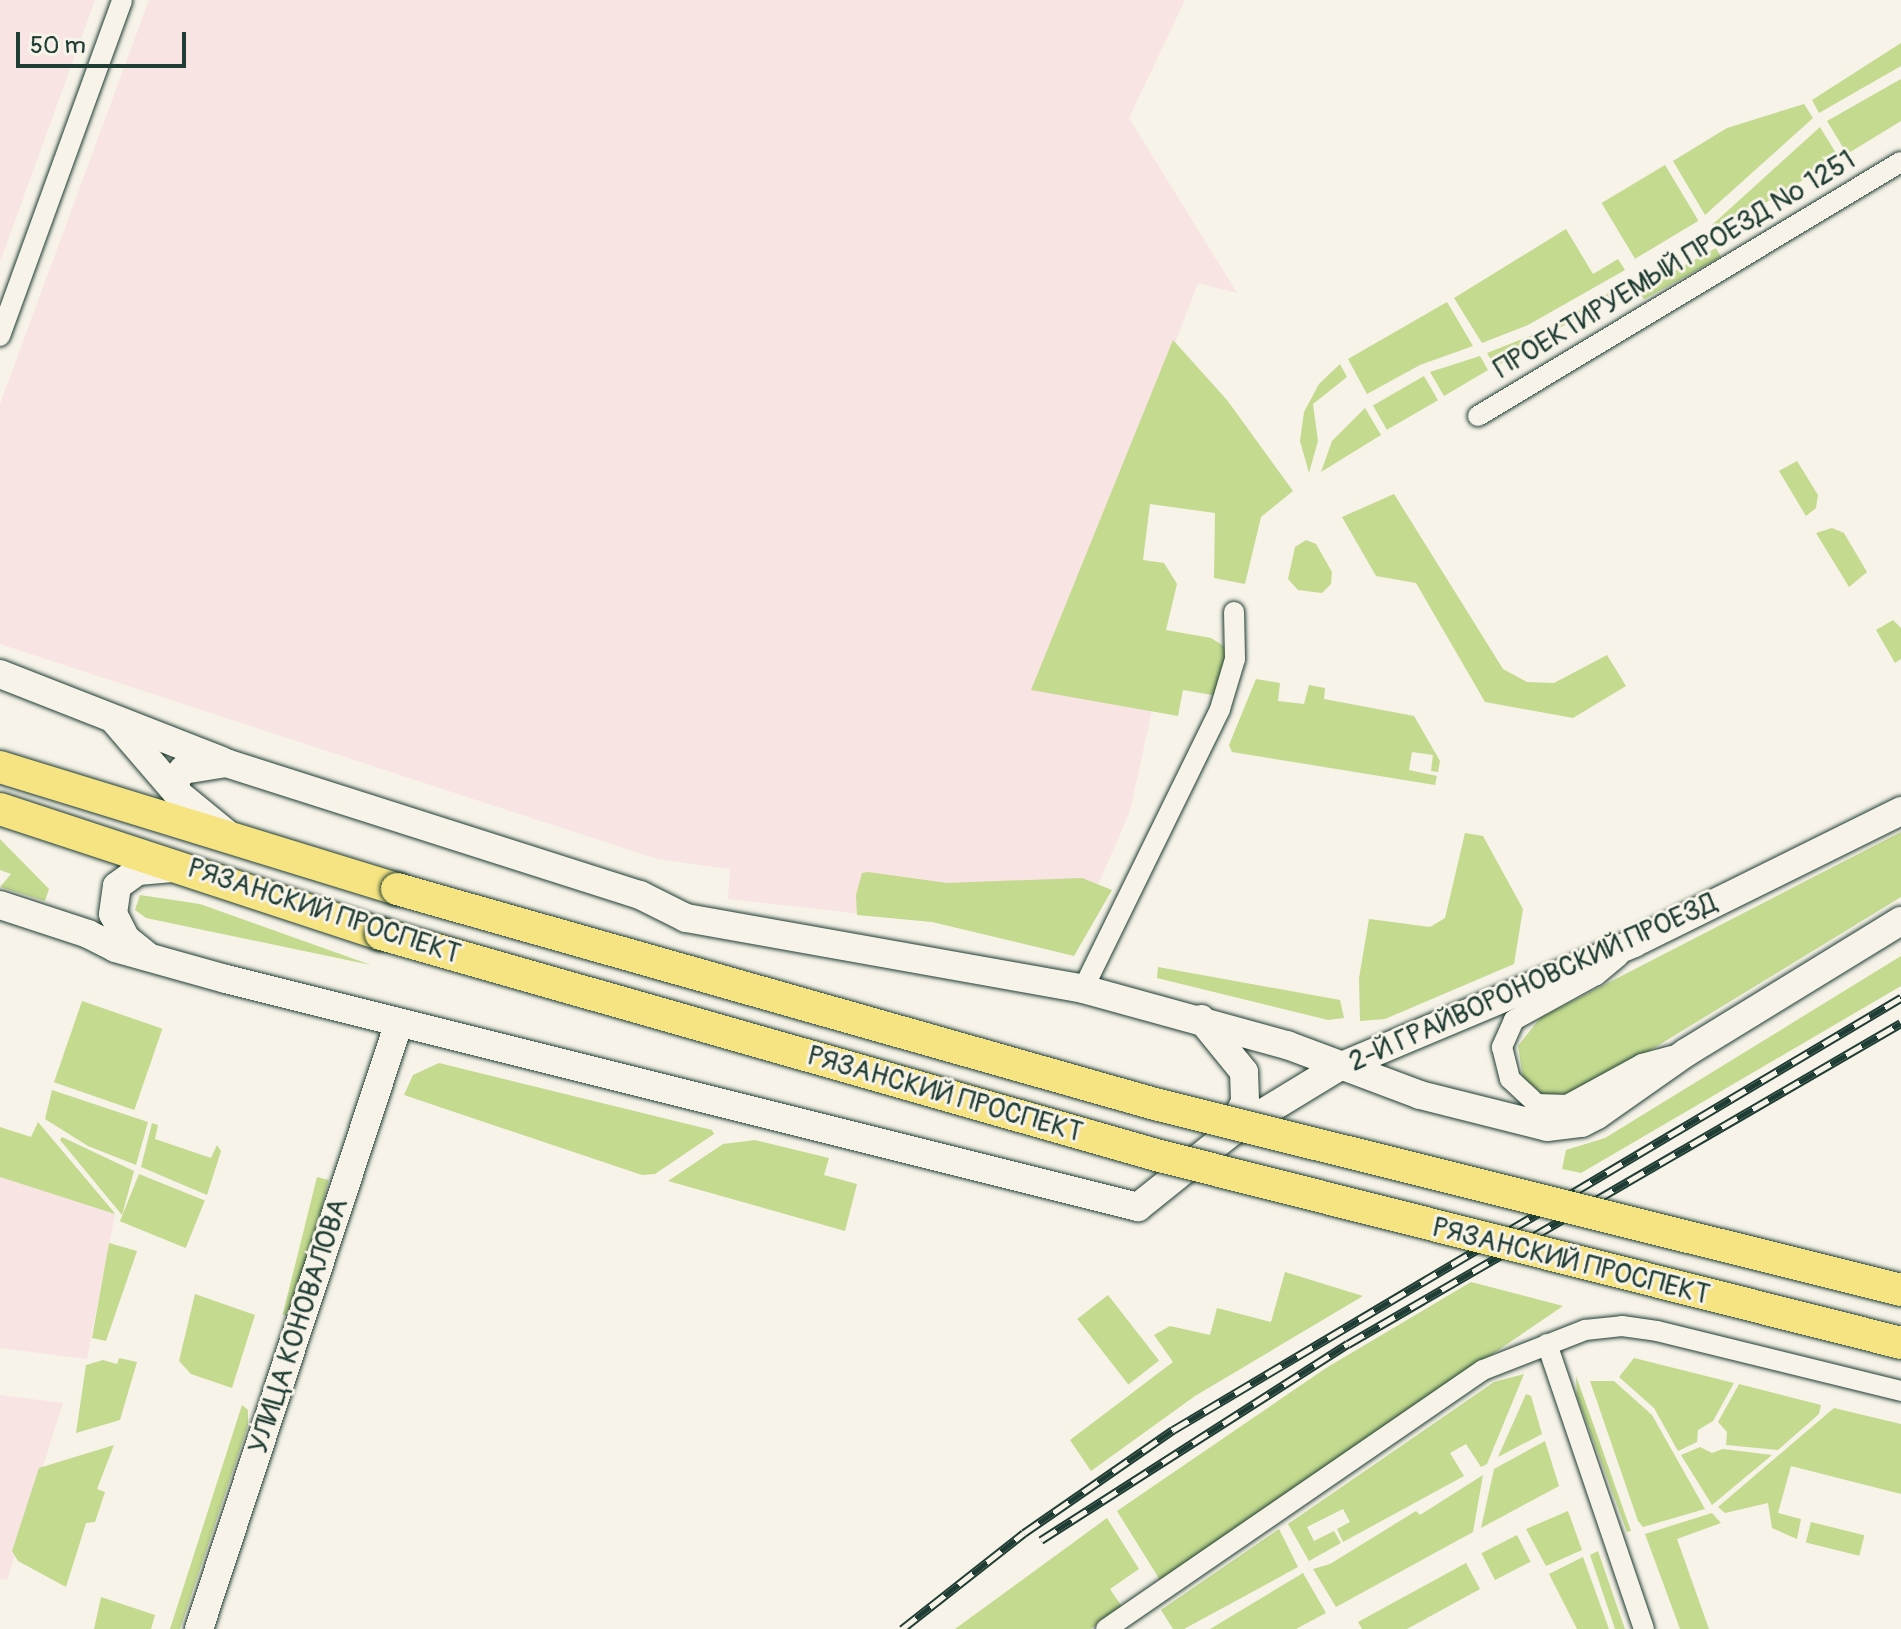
<!DOCTYPE html>
<html>
<head>
<meta charset="utf-8">
<style>
  body { margin:0 }
  #map { position:relative; width:1901px; height:1629px; overflow:hidden; background:#f7f3e8; font-family:Pangolin,sans-serif }
  div>[style] { position:absolute }
  [style*='--x'] { left:calc(var(--x)*1px); top:calc(var(--y)*1px); width:calc(var(--w)*1px); rotate:calc(var(--a)*1deg) }
  .built>* { inset:0; background:#f8e4e2 }
  .green>* { inset:0; background:#c3da8f; transform-origin:0 0 }
  .roads { filter:drop-shadow(0 0 2px #1f3d34) drop-shadow(0 0 2px #1f3d34) }
  .street>* { height:20px; margin:-10px; padding:0 10px; transform-origin:10px; border-radius:10px; background:#f7f3e8 }
  .secondary>* { height:28px; margin:-14px; padding:0 14px; transform-origin:14px; border-radius:14px; background:#f7f3e8 }
  .primary>* { height:32px; margin:-16px; padding:0 16px; transform-origin:16px; border-radius:16px; background:#f6e381 }
  .rail>* { height:9px; margin-top:-4.5px; transform-origin:0; background:repeating-linear-gradient(90deg,#f7f3e8 0 18px,#1f3d34 0 36px); box-sizing:border-box; border-block:2px solid #1f3d34 }
  .bridges { filter:drop-shadow(0 0 2px #1f3d34) drop-shadow(0 0 2px #1f3d34) }
  .primary-bridge>* { height:32px; margin:-16px; padding:0 16px; transform-origin:16px; border-radius:16px; background:#f6e381 }
  span { translate:-50% -50%; white-space:nowrap; text-align:center; line-height:1.15; -webkit-text-stroke:6px #f7f3e8; paint-order:stroke }
  .street-label { font-size:28px; color:#1f3d34 }
  .scale { position:absolute; left:16px; top:32px; width:170px; height:36px; box-sizing:border-box; border:4px solid #1f3d34; border-top:0; padding-left:10px; font-size:24px; line-height:28px; white-space:nowrap; color:#1f3d34; -webkit-text-stroke:6px #f7f3e8; paint-order:stroke }
</style>
</head>
<body>
<div id="map">
  <div class="built">
    <i style="clip-path:polygon(0 0,95px 0,0 262px)"></i>
    <i style="clip-path:polygon(149px 0,1185px 0,1129px 118px,1237px 293px,1198px 283px,1043px 688px,1152px 710px,1130px 811px,1070px 950px,961px 925px,728px 899px,730px 869px,657px 859px,0 644px,0 404px)"></i>
    <i style="clip-path:polygon(0 1177px,115px 1214px,87px 1359px,0 1348px)"></i>
    <i style="clip-path:polygon(0 1395px,63px 1403px,7px 1580px,0 1579px)"></i>
  </div>
  <div class="green">
    <i style="clip-path:polygon(1901px 43px,1901px 66px,1819px 113px,1812px 100px)"></i>
    <i style="clip-path:polygon(1901px 79px,1901px 121px,1847px 154px,1827px 121px)"></i>
    <i style="clip-path:polygon(1804px 104px,1813px 118px,1705px 215px,1673px 161px,1727px 128px)"></i>
    <i style="clip-path:polygon(1820px 127px,1839px 158px,1716px 233px,1712px 225px)"></i>
    <i style="left:1665px;top:165px;width:65px;height:74px;rotate:59deg"></i>
    <i style="clip-path:polygon(1566px 229px,1593px 274px,1618px 259px,1625px 270px,1528px 325px,1482px 343px,1454px 298px)"></i>
    <i style="left:1716px;top:248px;width:10px;height:88px;rotate:61deg"></i>
    <i style="clip-path:polygon(1614px 290px,1616px 294px,1495px 367px,1487px 353px,1547px 329px)"></i>
    <i style="clip-path:polygon(1447px 302px,1473px 346px,1420px 365px,1367px 394px,1348px 359px)"></i>
    <i style="clip-path:polygon(1173px 340px,1227px 400px,1293px 491px,1261px 517px,1245px 584px,1214px 578px,1215px 513px,1150px 504px,1143px 560px,1164px 563px,1177px 584px,1166px 630px,1211px 638px,1227px 648px,1218px 696px,1183px 690px,1178px 716px,1031px 690px)"></i>
    <i style="clip-path:polygon(1480px 356px,1488px 370px,1444px 396px,1430px 372px)"></i>
    <i style="clip-path:polygon(1340px 364px,1347px 377px,1313px 404px,1318px 441px,1309px 473px,1300px 441px,1304px 412px,1319px 384px)"></i>
    <i style="left:1424px;top:376px;width:28px;height:59px;rotate:60deg"></i>
    <i style="clip-path:polygon(1365px 408px,1381px 435px,1321px 472px,1332px 441px)"></i>
    <i style="clip-path:polygon(1797px 461px,1818px 495px,1816px 508px,1806px 516px,1779px 471px)"></i>
    <i style="clip-path:polygon(1394px 494px,1503px 669px,1527px 682px,1554px 683px,1607px 655px,1626px 686px,1573px 718px,1485px 702px,1416px 583px,1376px 576px,1342px 517px)"></i>
    <i style="clip-path:polygon(1832px 528px,1844px 533px,1867px 572px,1849px 587px,1816px 533px)"></i>
    <i style="clip-path:polygon(1306px 540px,1316px 544px,1332px 572px,1331px 584px,1322px 593px,1298px 590px,1288px 579px,1295px 547px)"></i>
    <i style="clip-path:polygon(1893px 620px,1901px 628px,1901px 659px,1895px 663px,1876px 630px)"></i>
    <i style="clip-path:polygon(1256px 679px,1280px 683px,1278px 701px,1304px 704px,1309px 685px,1325px 688px,1324px 699px,1414px 716px,1440px 761px,1438px 772px,1431px 771px,1433px 755px,1412px 752px,1409px 770px,1437px 776px,1435px 785px,1232px 752px,1229px 745px)"></i>
    <i style="clip-path:polygon(1901px 832px,1901px 897px,1582px 1092px,1544px 1095px,1523px 1078px,1518px 1046px,1540px 1018px)"></i>
    <i style="clip-path:polygon(1465px 833px,1483px 836px,1523px 909px,1514px 964px,1385px 1019px,1360px 1021px,1359px 978px,1369px 919px,1430px 927px,1445px 918px)"></i>
    <i style="clip-path:polygon(0 839px,49px 889px,45px 901px,0 887px,11px 874px,0 870px)"></i>
    <i style="clip-path:polygon(868px 872px,947px 883px,1082px 878px,1112px 890px,1074px 956px,932px 922px,857px 915px,856px 895px,862px 873px)"></i>
    <i style="clip-path:polygon(140px 895px,200px 904px,371px 965px,146px 918px,135px 910px)"></i>
    <i style="clip-path:polygon(1901px 956px,1901px 986px,1581px 1173px,1562px 1169px,1566px 1150px,1605px 1138px)"></i>
    <i style="clip-path:polygon(1158px 967px,1340px 1000px,1344px 1018px,1328px 1020px,1157px 978px)"></i>
    <i style="left:82px;top:1001px;width:85px;height:86px;rotate:19deg"></i>
    <i style="clip-path:polygon(439px 1063px,712px 1130px,714px 1134px,655px 1174px,642px 1175px,404px 1095px,413px 1075px)"></i>
    <i style="clip-path:polygon(52px 1090px,148px 1122px,136px 1165px,88px 1146px,45px 1119px)"></i>
    <i style="clip-path:polygon(38px 1122px,113px 1211px,115px 1214px,0 1177px,0 1127px,31px 1137px)"></i>
    <i style="clip-path:polygon(152px 1123px,158px 1125px,155px 1139px,211px 1158px,217px 1145px,221px 1151px,207px 1195px,141px 1167px)"></i>
    <i style="clip-path:polygon(62px 1137px,134px 1171px,122px 1215px,60px 1140px)"></i>
    <i style="clip-path:polygon(755px 1140px,829px 1158px,824px 1175px,857px 1184px,845px 1231px,668px 1181px,723px 1144px)"></i>
    <i style="left:139px;top:1174px;width:71px;height:51px;rotate:22deg"></i>
    <i style="left:317px;top:1177px;width:12px;height:142px;rotate:14deg"></i>
    <i style="clip-path:polygon(109px 1243px,137px 1251px,106px 1341px,92px 1338px)"></i>
    <i style="clip-path:polygon(1285px 1272px,1363px 1296px,1195px 1396px,1091px 1471px,1070px 1440px,1173px 1362px,1154px 1335px,1170px 1326px,1210px 1335px,1217px 1308px,1271px 1322px)"></i>
    <i style="clip-path:polygon(1471px 1282px,1563px 1306px,1160px 1580px,1117px 1511px,1326px 1368px)"></i>
    <i style="clip-path:polygon(195px 1294px,255px 1315px,232px 1388px,191px 1374px,179px 1361px)"></i>
    <i style="left:1108px;top:1295px;width:83px;height:39px;rotate:52deg"></i>
    <i style="clip-path:polygon(119px 1358px,137px 1362px,120px 1420px,76px 1433px,86px 1365px,103px 1360px,117px 1364px)"></i>
    <i style="clip-path:polygon(1634px 1358px,1734px 1383px,1713px 1421px,1698px 1430px,1697px 1442px,1678px 1451px,1654px 1408px,1619px 1377px)"></i>
    <i style="clip-path:polygon(1524px 1374px,1487px 1464px,1481px 1467px,1466px 1444px,1450px 1453px,1464px 1476px,1343px 1542px,1337px 1529px,1350px 1522px,1343px 1509px,1307px 1527px,1314px 1541px,1334px 1531px,1341px 1543px,1309px 1561px,1288px 1524px,1494px 1382px)"></i>
    <i style="clip-path:polygon(1576px 1376px,1599px 1440px,1631px 1531px,1627px 1532px,1577px 1396px)"></i>
    <i style="clip-path:polygon(1590px 1381px,1614px 1381px,1652px 1415px,1705px 1509px,1643px 1527px,1638px 1521px)"></i>
    <i style="clip-path:polygon(1739px 1384px,1821px 1405px,1819px 1414px,1778px 1450px,1726px 1445px,1727px 1432px,1718px 1422px)"></i>
    <i style="clip-path:polygon(1526px 1394px,1531px 1396px,1542px 1434px,1498px 1457px)"></i>
    <i style="clip-path:polygon(242px 1405px,248px 1410px,248px 1425px,180px 1629px,170px 1629px)"></i>
    <i style="clip-path:polygon(1834px 1408px,1901px 1424px,1901px 1494px,1791px 1466px,1778px 1513px,1801px 1519px,1797px 1539px,1772px 1528px,1768px 1503px,1725px 1513px,1718px 1507px)"></i>
    <i style="clip-path:polygon(1545px 1441px,1559px 1486px,1481px 1528px,1494px 1469px)"></i>
    <i style="clip-path:polygon(114px 1445px,97px 1489px,105px 1492px,95px 1522px,86px 1523px,66px 1587px,18px 1561px,12px 1551px,39px 1468px)"></i>
    <i style="clip-path:polygon(1700px 1447px,1712px 1453px,1723px 1449px,1772px 1455px,1712px 1505px,1681px 1455px)"></i>
    <i style="clip-path:polygon(1483px 1475px,1473px 1532px,1336px 1607px,1313px 1569px,1330px 1564px,1416px 1511px,1420px 1515px)"></i>
    <i style="clip-path:polygon(1568px 1511px,1582px 1550px,1546px 1566px,1526px 1529px)"></i>
    <i style="clip-path:polygon(1712px 1513px,1721px 1523px,1677px 1539px,1709px 1629px,1680px 1629px,1645px 1534px)"></i>
    <i style="clip-path:polygon(1107px 1518px,1139px 1569px,1110px 1589px,1122px 1607px,1091px 1629px,955px 1629px)"></i>
    <i style="left:1811px;top:1522px;width:55px;height:21px;rotate:14deg"></i>
    <i style="clip-path:polygon(1279px 1529px,1298px 1567px,1184px 1629px,1173px 1629px,1161px 1610px)"></i>
    <i style="left:1517px;top:1535px;width:30px;height:40px;rotate:63deg"></i>
    <i style="clip-path:polygon(1598px 1551px,1619px 1612px,1625px 1629px,1615px 1629px,1590px 1555px)"></i>
    <i style="clip-path:polygon(1583px 1557px,1609px 1629px,1577px 1629px,1549px 1574px)"></i>
    <i style="clip-path:polygon(1466px 1563px,1480px 1589px,1407px 1629px,1362px 1629px,1358px 1622px)"></i>
    <i style="clip-path:polygon(1303px 1573px,1326px 1613px,1296px 1629px,1210px 1629px)"></i>
    <i style="clip-path:polygon(101px 1597px,155px 1615px,151px 1629px,94px 1629px)"></i>
  </div>
  <div class="roads">
    <div class="street">
      <i style="--x:0;--y:336;--w:357;--a:-70"></i>
      <i style="--x:1478;--y:416;--w:493;--a:-31"></i>
      <i style="--x:1619;--y:956;--w:30;--a:140"></i>
      <i style="--x:1596;--y:975;--w:94;--a:151.2"></i>
      <i style="--x:1514;--y:1020;--w:30;--a:114"></i>
      <i style="--x:1502;--y:1047;--w:33;--a:76"></i>
      <i style="--x:1510;--y:1079;--w:37;--a:43"></i>
      <i style="--x:1537;--y:1104;--w:30;--a:2"></i>
      <i style="--x:1567;--y:1105;--w:85;--a:-28.7"></i>
      <i style="--x:1642;--y:1064;--w:31;--a:-15"></i>
      <i style="--x:1083;--y:989;--w:312;--a:-63.9"></i>
      <i style="--x:1220;--y:709;--w:52;--a:-73.3"></i>
      <i style="--x:1235;--y:659;--w:47;--a:-91.2"></i>
      <i style="--x:1547;--y:1344;--w:301;--a:71.2"></i>
      <i style="--x:1106;--y:1629;--w:457;--a:-34.5"></i>
      <i style="--x:1483;--y:1370;--w:110;--a:-21.4"></i>
      <i style="--x:1585;--y:1330;--w:37;--a:-6"></i>
      <i style="--x:1622;--y:1326;--w:35;--a:8"></i>
      <i style="--x:1657;--y:1331;--w:251;--a:13.8"></i>
    </div>
    <div class="secondary">
      <i style="--x:0;--y:674;--w:238;--a:21.4"></i>
      <i style="--x:115;--y:721;--w:95;--a:49.3"></i>
      <i style="--x:226;--y:833;--w:63;--a:-140.8"></i>
      <i style="--x:177;--y:793;--w:13;--a:-99"></i>
      <i style="--x:175;--y:780;--w:13;--a:-51"></i>
      <i style="--x:183;--y:770;--w:44;--a:-9.2"></i>
      <i style="--x:226;--y:763;--w:435;--a:17.7"></i>
      <i style="--x:640;--y:895;--w:51;--a:26.6"></i>
      <i style="--x:686;--y:918;--w:403;--a:10.1"></i>
      <i style="--x:1083;--y:989;--w:212;--a:15.4"></i>
      <i style="--x:1287;--y:1045;--w:142;--a:20.6"></i>
      <i style="--x:1420;--y:1095;--w:131;--a:14.1"></i>
      <i style="--x:1547;--y:1127;--w:35;--a:-7"></i>
      <i style="--x:1582;--y:1123;--w:17;--a:-28"></i>
      <i style="--x:1597;--y:1115;--w:110;--a:-35"></i>
      <i style="--x:1687;--y:1052;--w:251;--a:-31.5"></i>
      <i style="--x:0;--y:905;--w:93;--a:18.2"></i>
      <i style="--x:88;--y:934;--w:30;--a:27"></i>
      <i style="--x:115;--y:948;--w:115;--a:15.6"></i>
      <i style="--x:226;--y:979;--w:940;--a:14.04"></i>
      <i style="--x:1138;--y:1207;--w:118;--a:-38.8"></i>
      <i style="--x:1230;--y:1133;--w:125;--a:-31.3"></i>
      <i style="--x:1337;--y:1068;--w:322;--a:-22.8"></i>
      <i style="--x:1634;--y:943;--w:298;--a:-26.3"></i>
      <i style="--x:146;--y:955;--w:26;--a:-141"></i>
      <i style="--x:126;--y:939;--w:28;--a:-117"></i>
      <i style="--x:113;--y:914;--w:28;--a:-82"></i>
      <i style="--x:117;--y:886;--w:26;--a:-36"></i>
      <i style="--x:138;--y:871;--w:37;--a:-5"></i>
      <i style="--x:1201;--y:1019;--w:68;--a:50.9"></i>
      <i style="--x:1244;--y:1072;--w:30;--a:88"></i>
      <i style="--x:1245;--y:1102;--w:34;--a:117"></i>
      <i style="--x:199;--y:1629;--w:639;--a:-71.76"></i>
    </div>
    <div class="primary">
      <i style="--x:0;--y:767;--w:415;--a:17.1"></i>
      <i style="--x:0;--y:809;--w:401;--a:18.2"></i>
    </div>
  </div>
  <div class="rail">
    <i style="--x:1041;--y:1540;--w:364;--a:-32.6"></i>
    <i style="--x:1348;--y:1344;--w:639;--a:-30.13"></i>
    <i style="--x:902;--y:1629;--w:155;--a:-38.2"></i>
    <i style="--x:1024;--y:1533;--w:181;--a:-34.7"></i>
    <i style="--x:1173;--y:1430;--w:847;--a:-30.69"></i>
  </div>
  <div class="bridges">
    <div class="primary-bridge">
      <i style="--x:397;--y:889;--w:788;--a:15.84"></i>
      <i style="--x:1155;--y:1104;--w:769;--a:14"></i>
      <i style="--x:381;--y:934;--w:810;--a:15.91"></i>
      <i style="--x:1160;--y:1156;--w:764;--a:14.16"></i>
    </div>
  </div>
  <div class="street-label">
    <span style="left:1675px;top:265px;rotate:-31deg">ПРОЕКТИРУЕМЫЙ ПРОЕЗД № 1251</span>
    <span style="left:324px;top:912px;rotate:18deg">РЯЗАНСКИЙ ПРОСПЕКТ</span>
    <span style="left:1533px;top:983px;rotate:-24deg">2-Й ГРАЙВОРОНОВСКИЙ ПРОЕЗД</span>
    <span style="left:945px;top:1095px;rotate:16deg">РЯЗАНСКИЙ ПРОСПЕКТ</span>
    <span style="left:1571px;top:1262px;rotate:14deg">РЯЗАНСКИЙ ПРОСПЕКТ</span>
    <span style="left:299px;top:1326px;rotate:-72deg">УЛИЦА КОНОВАЛОВА</span>
  </div>
  <div class="scale">50 m</div>
</div>
</body>
</html>
